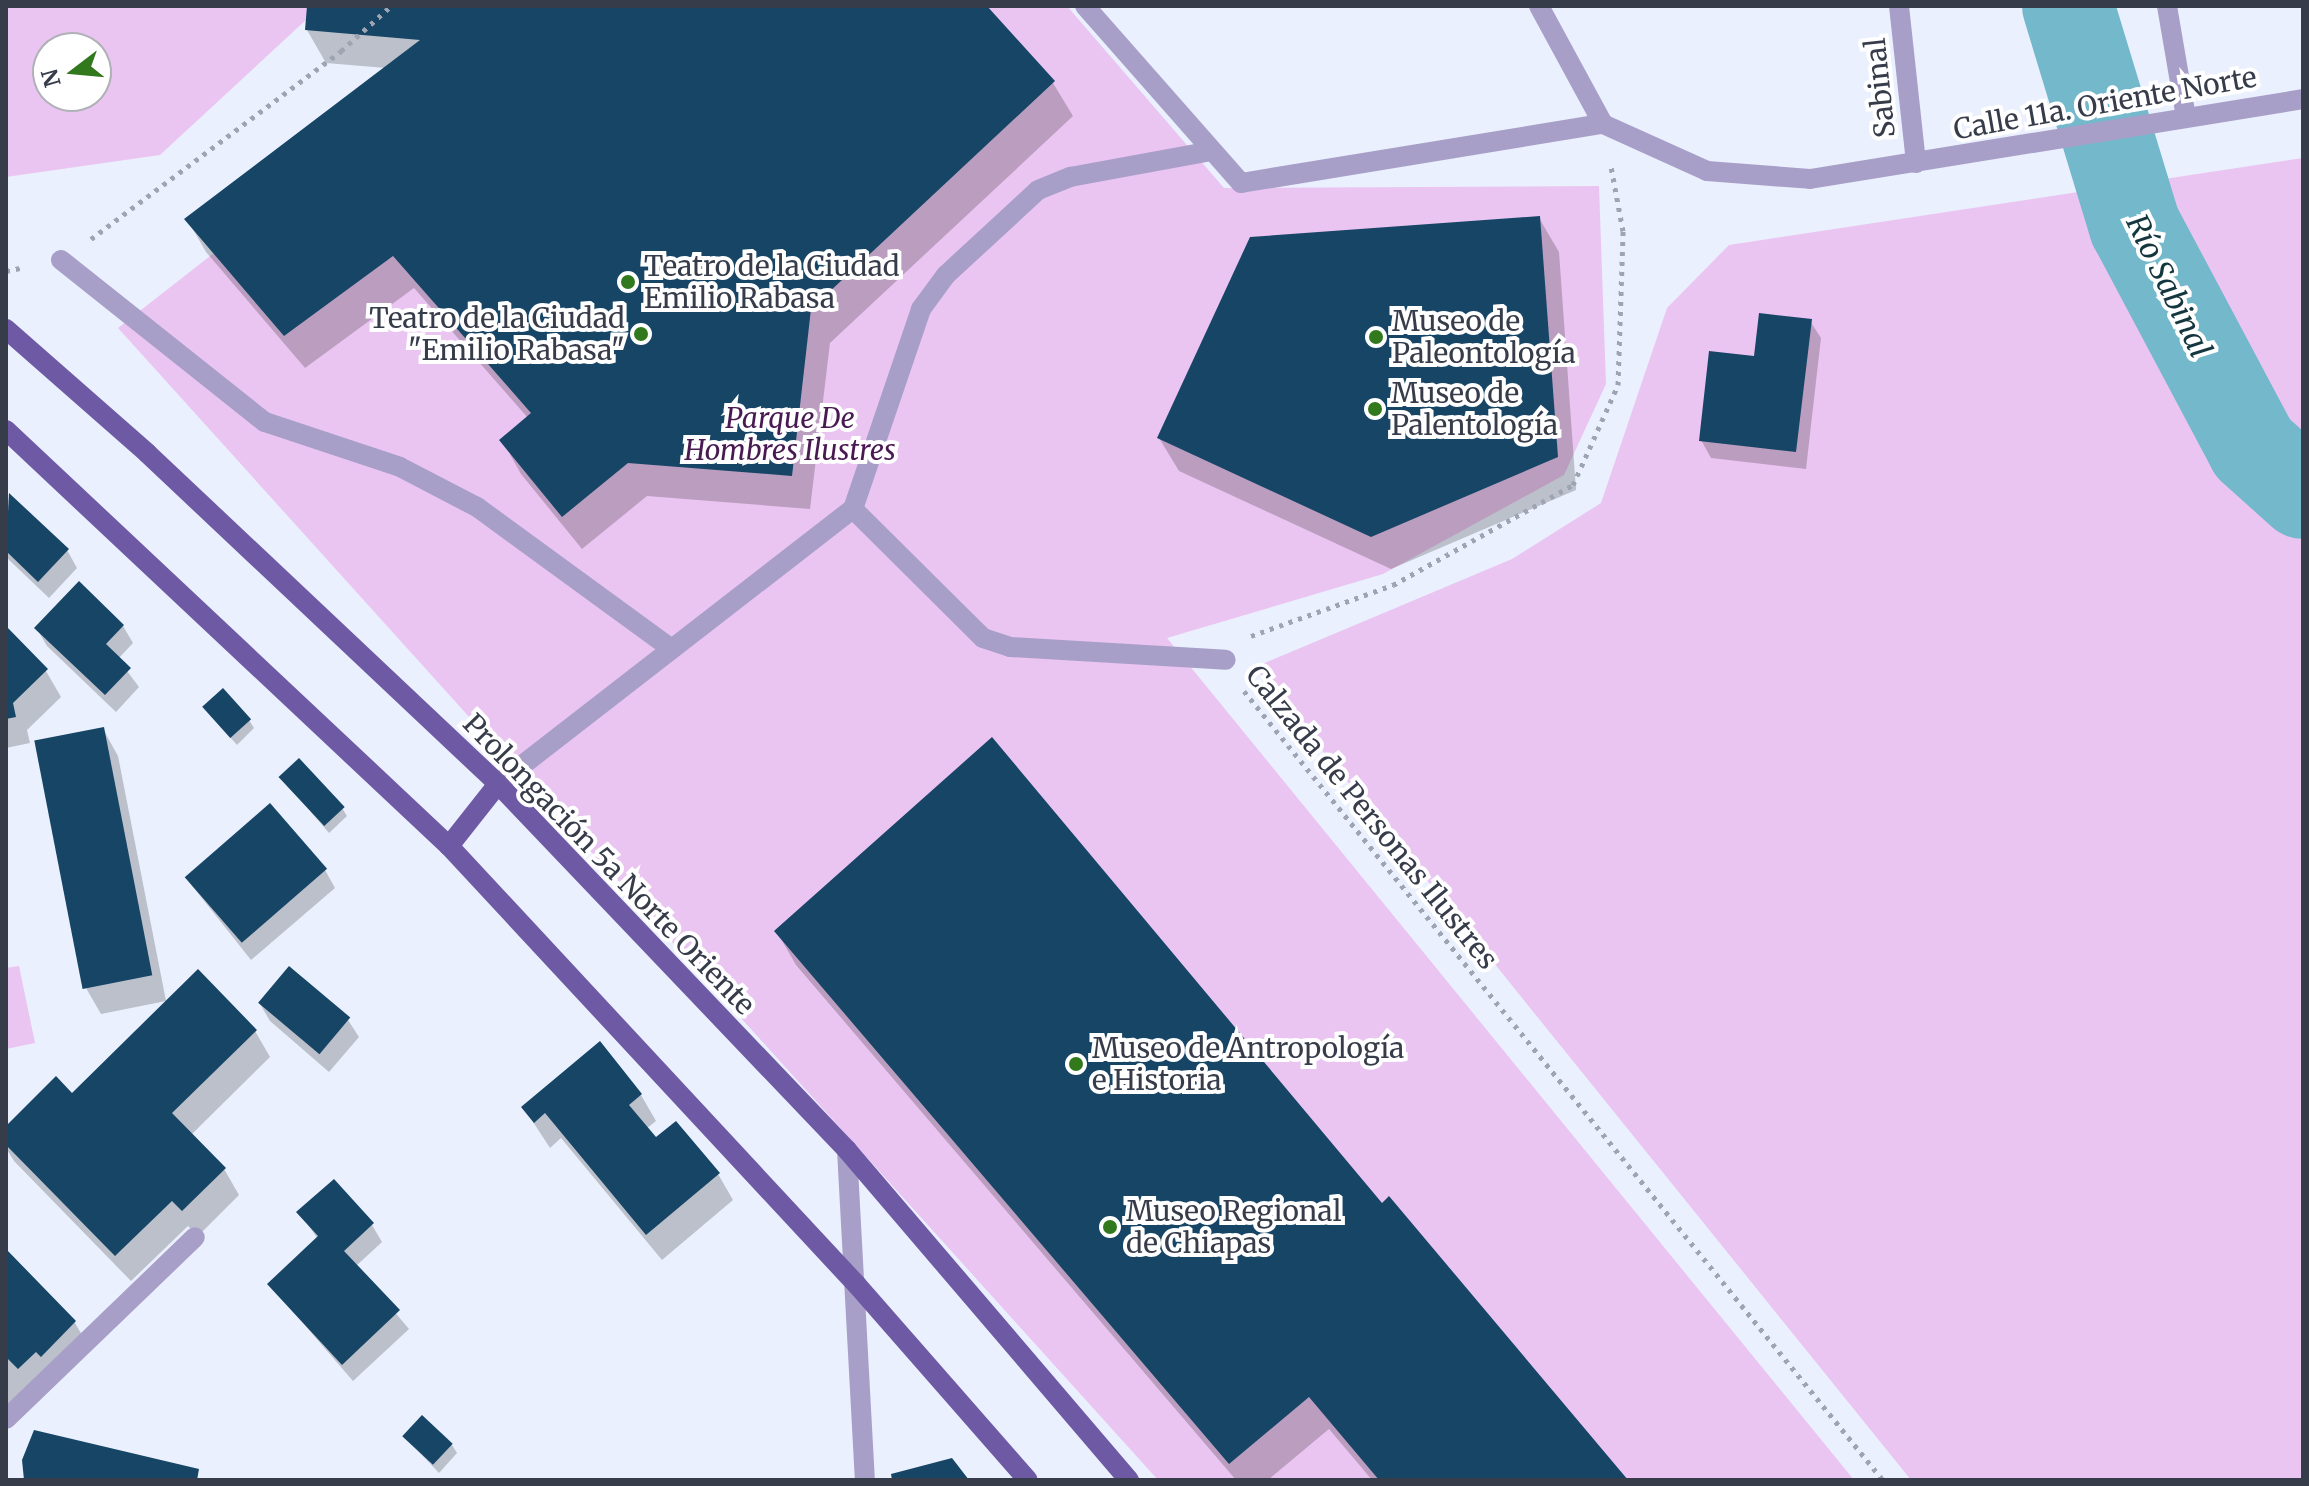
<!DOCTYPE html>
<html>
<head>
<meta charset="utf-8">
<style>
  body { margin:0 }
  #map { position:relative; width:2309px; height:1486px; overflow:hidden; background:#ebf0fe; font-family:Merriweather,serif }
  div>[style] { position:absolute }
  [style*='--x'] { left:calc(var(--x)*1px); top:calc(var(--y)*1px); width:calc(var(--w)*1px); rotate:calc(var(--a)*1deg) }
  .green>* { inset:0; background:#eac5f1 }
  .shadow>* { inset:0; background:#0003 }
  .river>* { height:92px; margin:-46px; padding:0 46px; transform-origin:46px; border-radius:46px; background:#73b8cb }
  .building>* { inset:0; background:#164566; transform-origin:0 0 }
  .path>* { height:5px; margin-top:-2.5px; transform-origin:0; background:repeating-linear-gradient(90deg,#9fa4b2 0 4px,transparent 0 10px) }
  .minor>* { height:20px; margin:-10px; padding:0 10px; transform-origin:10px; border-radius:10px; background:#a89fc9 }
  .major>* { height:20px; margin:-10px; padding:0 10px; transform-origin:10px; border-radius:10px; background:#6e5aa4 }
  .dots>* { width:22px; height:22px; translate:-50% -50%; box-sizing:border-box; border:4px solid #fff; border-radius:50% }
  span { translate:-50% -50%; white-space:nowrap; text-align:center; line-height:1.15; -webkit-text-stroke:8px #fff; paint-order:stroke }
  .street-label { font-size:28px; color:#373c4a }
  .poi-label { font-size:28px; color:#373c4a }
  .left { translate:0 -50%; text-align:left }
  .right { translate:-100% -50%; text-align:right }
  .park-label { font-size:28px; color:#481a51; font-style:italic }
  .water-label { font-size:30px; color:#14363f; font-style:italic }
  .frame { position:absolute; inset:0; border:8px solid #373c4a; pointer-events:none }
  .north { position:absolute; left:32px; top:32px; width:80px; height:80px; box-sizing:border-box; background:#fff; border:2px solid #afb1b7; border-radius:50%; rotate:254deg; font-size:22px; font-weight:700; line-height:32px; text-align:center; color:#373c4a }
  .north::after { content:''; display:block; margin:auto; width:28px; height:36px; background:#32791d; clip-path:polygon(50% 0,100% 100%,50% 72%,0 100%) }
</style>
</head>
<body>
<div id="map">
  <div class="green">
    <i style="clip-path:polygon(evenodd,6px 6px,321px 6px,160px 155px,6px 177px,6px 6px,48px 48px,96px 48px,96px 96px,48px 96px,48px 48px)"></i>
    <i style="clip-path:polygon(530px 6px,1067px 6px,1224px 188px,1599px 186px,1606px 384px,1564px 475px,1383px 574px,1167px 638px,1854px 1480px,1158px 1480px,118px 328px)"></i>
    <i style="clip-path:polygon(2303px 158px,2303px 1480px,1911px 1480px,1255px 667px,1512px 559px,1601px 503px,1667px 308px,1729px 245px)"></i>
    <i style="clip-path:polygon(19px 966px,35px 1043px,6px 1049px,6px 968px)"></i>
  </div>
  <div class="shadow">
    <i style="clip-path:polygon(309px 6px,984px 6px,1053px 83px,1073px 116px,830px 343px,810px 509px,647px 496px,582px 549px,521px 474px,502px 440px,528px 418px,414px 288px,305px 368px,206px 252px,187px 219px,386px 68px,326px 63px,307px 30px)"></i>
    <i style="clip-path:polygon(1539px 218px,1559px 252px,1576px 490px,1391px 569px,1179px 471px,1159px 438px)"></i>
    <i style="clip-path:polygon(1810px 321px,1821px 338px,1806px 469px,1711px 458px,1701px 440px,1756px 359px)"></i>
    <i style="clip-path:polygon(9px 496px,67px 550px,77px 568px,49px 598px,6px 557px)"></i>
    <i style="clip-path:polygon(123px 626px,133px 643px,118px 659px,139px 687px,116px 712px,47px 646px,37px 629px)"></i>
    <i style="clip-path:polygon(6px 629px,46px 671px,61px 697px,27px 730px,30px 743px,6px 748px)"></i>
    <i style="clip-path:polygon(204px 708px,249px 720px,254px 728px,237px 745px)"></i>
    <i style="clip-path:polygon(103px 729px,118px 756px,166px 1001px,101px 1014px,86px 988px)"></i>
    <i style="clip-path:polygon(281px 777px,342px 808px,347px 816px,329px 833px)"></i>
    <i style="clip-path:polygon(325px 870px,335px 888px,251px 960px,186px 878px)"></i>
    <i style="clip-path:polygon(777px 932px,1625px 1480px,1372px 1480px,1329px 1429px,1268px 1480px,1236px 1480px,796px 965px)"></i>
    <i style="clip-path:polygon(260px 1004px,348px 1020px,359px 1037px,329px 1072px,270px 1021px)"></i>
    <i style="clip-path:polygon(255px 1031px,270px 1057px,191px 1135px,224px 1169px,239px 1195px,198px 1236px,188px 1226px,131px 1281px,14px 1161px,6px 1148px,6px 1128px,72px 1096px)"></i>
    <i style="clip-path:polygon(641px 1095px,656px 1121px,646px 1129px,656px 1140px,718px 1174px,733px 1200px,662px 1260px,561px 1138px,550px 1148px,524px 1108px)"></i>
    <i style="clip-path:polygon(299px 1212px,372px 1225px,382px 1242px,356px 1266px,409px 1329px,353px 1381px,270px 1285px,318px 1239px)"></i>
    <i style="clip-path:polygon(6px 1252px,75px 1323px,90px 1349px,6px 1410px)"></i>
    <i style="clip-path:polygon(405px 1437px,452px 1445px,457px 1453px,439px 1473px)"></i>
  </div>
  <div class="river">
    <i style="--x:2068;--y:6;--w:230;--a:73.1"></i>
    <i style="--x:2135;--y:226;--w:251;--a:62"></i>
    <i style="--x:2253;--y:448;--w:67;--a:42"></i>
  </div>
  <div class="building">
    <i style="clip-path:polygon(307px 6px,987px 6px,1055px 81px,811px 309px,792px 476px,628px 463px,562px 517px,499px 440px,531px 413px,393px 256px,284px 336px,184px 219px,420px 40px,305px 30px)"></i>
    <i style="clip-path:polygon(1540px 216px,1558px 457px,1371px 537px,1157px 438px,1250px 237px)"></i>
    <i style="clip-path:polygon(1759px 313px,1812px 319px,1796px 452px,1699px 441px,1709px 351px,1754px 356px)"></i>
    <i style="clip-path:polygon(9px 493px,69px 549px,38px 582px,6px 551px)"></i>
    <i style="clip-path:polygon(79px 581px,124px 625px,106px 644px,131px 668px,105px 695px,34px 628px)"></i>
    <i style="clip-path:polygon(6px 626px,48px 669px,13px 703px,16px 717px,6px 719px)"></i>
    <i style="left:223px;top:688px;width:42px;height:28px;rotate:48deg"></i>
    <i style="left:104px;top:727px;width:253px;height:71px;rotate:79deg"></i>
    <i style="clip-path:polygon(992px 737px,1382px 1203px,1389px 1196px,1628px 1480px,1379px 1480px,1309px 1397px,1229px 1464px,774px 931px)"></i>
    <i style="left:299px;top:758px;width:67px;height:28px;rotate:47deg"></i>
    <i style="left:270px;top:803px;width:87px;height:113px;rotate:49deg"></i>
    <i style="left:289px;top:966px;width:80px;height:48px;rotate:40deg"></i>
    <i style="clip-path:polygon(198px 969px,257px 1030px,172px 1113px,226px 1168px,182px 1211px,172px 1201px,115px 1256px,6px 1145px,6px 1126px,56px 1076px,72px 1093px)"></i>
    <i style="clip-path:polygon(600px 1041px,642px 1094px,629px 1105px,656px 1137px,676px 1121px,720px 1173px,646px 1235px,545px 1113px,534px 1123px,521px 1107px)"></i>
    <i style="clip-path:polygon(334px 1179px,374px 1223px,344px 1251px,400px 1310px,342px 1365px,267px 1284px,318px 1236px,296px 1212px)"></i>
    <i style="clip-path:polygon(6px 1249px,76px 1321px,41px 1357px,36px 1352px,18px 1369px,6px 1357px)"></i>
    <i style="left:422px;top:1415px;width:42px;height:29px;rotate:43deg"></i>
    <i style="clip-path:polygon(34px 1430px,199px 1469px,197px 1480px,24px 1480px,22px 1460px)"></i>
    <i style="clip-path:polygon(952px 1458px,969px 1480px,892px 1480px,891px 1474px)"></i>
  </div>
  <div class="path">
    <i style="--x:91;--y:239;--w:313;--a:-36.9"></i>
    <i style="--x:341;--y:51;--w:67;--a:-42"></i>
    <i style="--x:6;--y:271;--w:19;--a:-12"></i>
    <i style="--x:1251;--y:636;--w:151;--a:-19.8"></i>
    <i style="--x:1393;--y:585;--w:206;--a:-29.1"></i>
    <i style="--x:1573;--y:485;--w:110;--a:-65.8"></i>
    <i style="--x:1618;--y:385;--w:154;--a:-88.1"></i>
    <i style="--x:1623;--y:231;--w:66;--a:-100.5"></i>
    <i style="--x:1244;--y:691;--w:1015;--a:51"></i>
  </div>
  <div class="minor">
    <i style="--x:1085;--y:6;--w:236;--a:48.6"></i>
    <i style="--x:1241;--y:183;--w:367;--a:-9.3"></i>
    <i style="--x:1539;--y:6;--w:134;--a:61.5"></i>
    <i style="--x:1899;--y:6;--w:158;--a:83.8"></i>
    <i style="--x:2167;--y:6;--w:113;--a:80.3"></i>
    <i style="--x:1603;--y:124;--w:114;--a:24.3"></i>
    <i style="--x:1707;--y:171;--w:103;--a:4.4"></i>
    <i style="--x:1810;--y:179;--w:499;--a:-9.2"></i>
    <i style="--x:61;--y:260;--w:260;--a:38.5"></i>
    <i style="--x:265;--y:422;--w:142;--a:18.4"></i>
    <i style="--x:400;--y:467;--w:87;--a:27.5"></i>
    <i style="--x:477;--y:507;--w:241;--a:36.1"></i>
    <i style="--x:853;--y:509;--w:211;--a:-71.2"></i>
    <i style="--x:921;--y:309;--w:42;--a:-53.7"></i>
    <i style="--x:946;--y:275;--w:125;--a:-42.7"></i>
    <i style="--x:1038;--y:190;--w:35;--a:-22"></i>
    <i style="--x:1070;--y:177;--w:144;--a:-10.4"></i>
    <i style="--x:498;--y:784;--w:449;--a:-37.8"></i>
    <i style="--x:853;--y:509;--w:183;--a:44.8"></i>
    <i style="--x:983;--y:638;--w:28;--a:18"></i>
    <i style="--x:1010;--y:647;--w:216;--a:3.4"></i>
    <i style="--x:847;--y:1150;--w:330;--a:86.9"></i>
    <i style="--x:6;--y:1419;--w:262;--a:-43.9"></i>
  </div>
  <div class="major">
    <i style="--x:6;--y:329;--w:188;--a:41.3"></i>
    <i style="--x:147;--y:453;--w:482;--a:43.3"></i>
    <i style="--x:498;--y:784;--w:506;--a:46.36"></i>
    <i style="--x:847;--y:1150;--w:434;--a:49.5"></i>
    <i style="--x:6;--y:430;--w:608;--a:43.2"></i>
    <i style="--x:449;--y:846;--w:599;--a:47.1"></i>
    <i style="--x:857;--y:1285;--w:259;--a:48.8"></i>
    <i style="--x:449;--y:846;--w:79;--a:-51.7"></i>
  </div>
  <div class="dots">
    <i style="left:628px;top:282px;background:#32791d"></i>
    <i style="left:641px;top:334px;background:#32791d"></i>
    <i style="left:1376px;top:337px;background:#32791d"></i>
    <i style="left:1375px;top:409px;background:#32791d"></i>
    <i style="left:1076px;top:1064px;background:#32791d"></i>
    <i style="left:1110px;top:1227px;background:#32791d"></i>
  </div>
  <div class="street-label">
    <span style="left:1880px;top:88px;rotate:-96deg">Sabinal</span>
    <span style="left:2105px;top:103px;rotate:-10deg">Calle 11a. Oriente Norte</span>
    <span style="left:1372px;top:817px;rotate:51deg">Calzada de Personas Ilustres</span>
    <span style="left:609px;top:864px;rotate:46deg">Prolongación 5a Norte Oriente</span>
  </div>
  <div class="poi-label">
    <span class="left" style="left:644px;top:282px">Teatro de la Ciudad<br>Emilio Rabasa</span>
    <span class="right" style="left:625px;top:334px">Teatro de la Ciudad<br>"Emilio Rabasa"</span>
    <span class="left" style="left:1392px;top:337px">Museo de<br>Paleontología</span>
    <span class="left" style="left:1391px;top:409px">Museo de<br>Palentología</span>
    <span class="left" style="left:1092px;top:1064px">Museo de Antropología<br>e Historia</span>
    <span class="left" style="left:1126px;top:1227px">Museo Regional<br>de Chiapas</span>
  </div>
  <div class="park-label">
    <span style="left:790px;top:434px">Parque De<br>Hombres Ilustres</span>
  </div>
  <div class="water-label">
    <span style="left:2169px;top:286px;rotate:64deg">Río Sabinal</span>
  </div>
  <div class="frame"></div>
  <div class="north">N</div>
</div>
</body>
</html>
